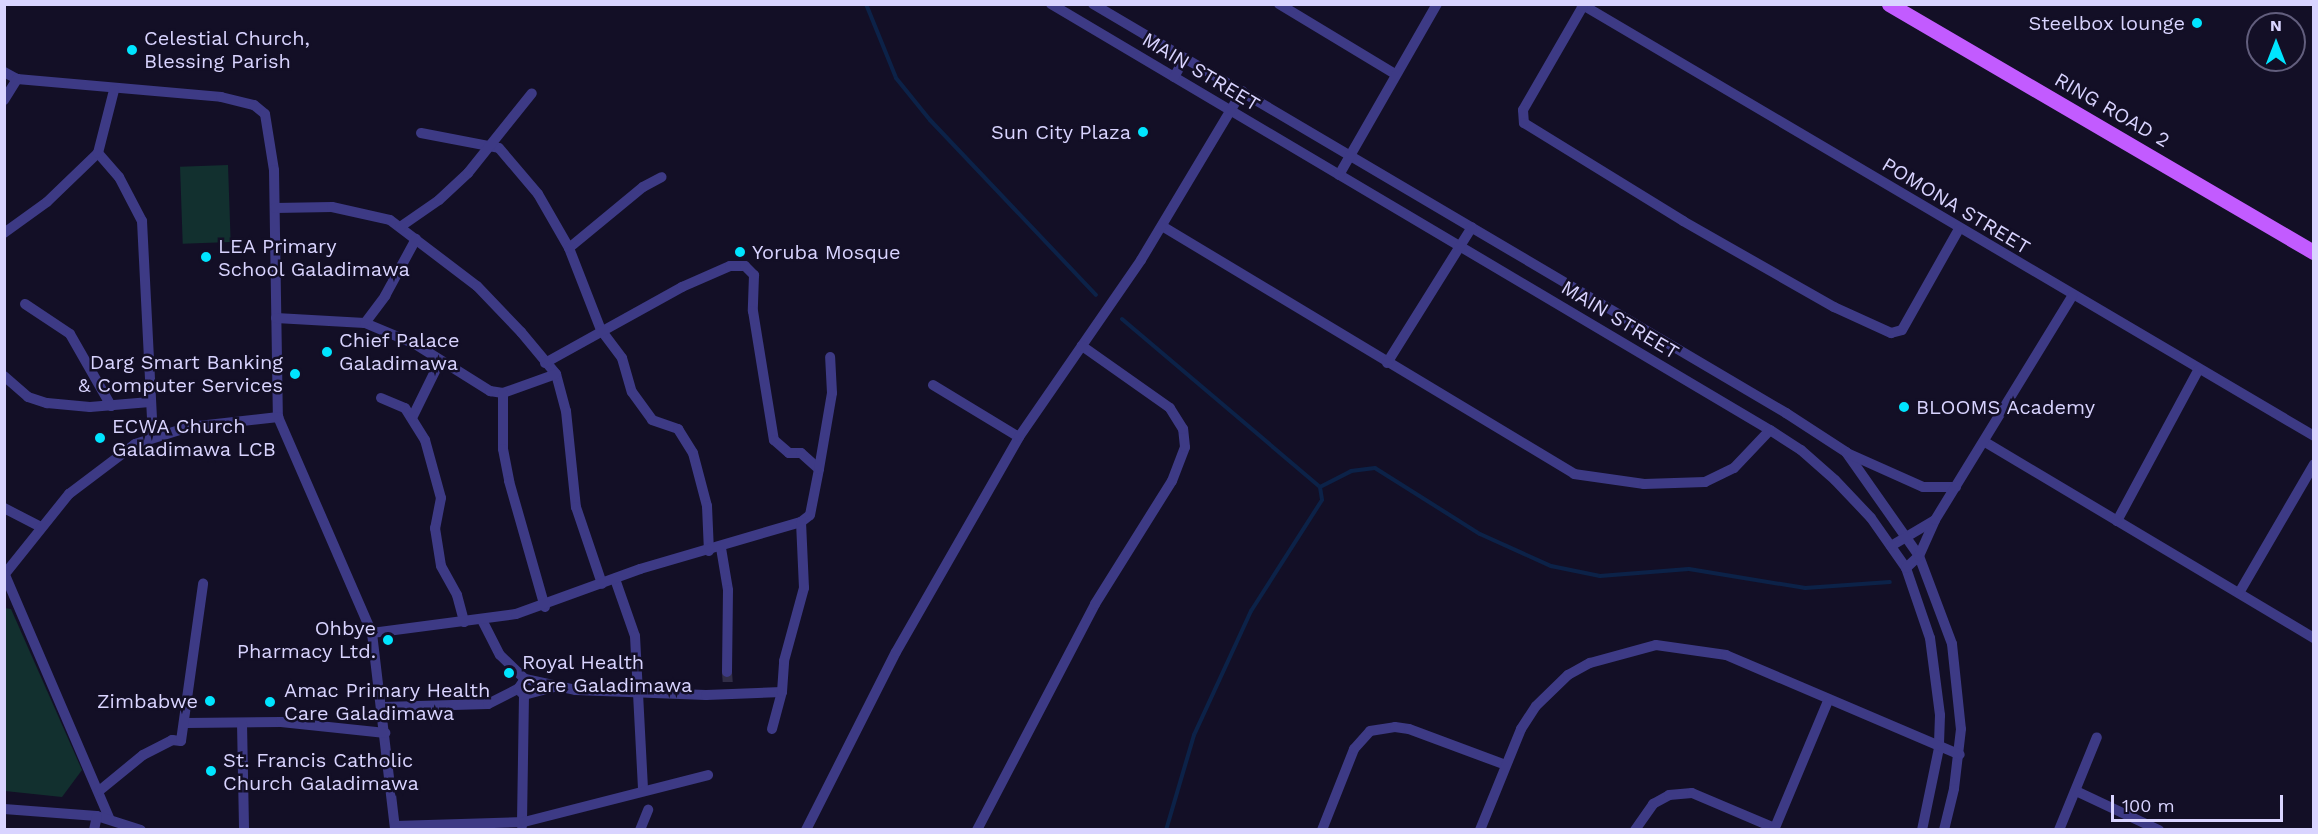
<!DOCTYPE html>
<html>
<head>
<meta charset="utf-8">
<style>
  body { margin:0 }
  #map { position:relative; width:2318px; height:834px; overflow:hidden; background:#130f26; font-family:"Work Sans",sans-serif }
  div>[style] { position:absolute }
  [style*='--x'] { left:calc(var(--x)*1px); top:calc(var(--y)*1px); width:calc(var(--w)*1px); rotate:calc(var(--a)*1deg) }
  .green>* { inset:0; background:#12302f; transform-origin:0 0 }
  .stream>* { height:4px; margin:-2px; padding:0 2px; transform-origin:2px; border-radius:2px; background:#0c2248 }
  .street-tunnel>* { height:10px; margin-top:-5px; transform-origin:0; background:repeating-linear-gradient(90deg,#312d47 0 10px,transparent 0 15px) }
  .street>* { height:10px; margin:-5px; padding:0 5px; transform-origin:5px; border-radius:5px; background:#3d3a85 }
  .primary>* { height:15px; margin:-7.5px; padding:0 7.5px; transform-origin:7.5px; border-radius:7.5px; background:#c25bff }
  .dots>* { width:16px; height:16px; translate:-50% -50%; box-sizing:border-box; border:3px solid #130f26; border-radius:50% }
  span { translate:-50% -50%; white-space:nowrap; text-align:center; line-height:1.15; -webkit-text-stroke:5px #130f26; paint-order:stroke }
  .poi-label { font-size:20px; color:#d9d4ff }
  .right { translate:-100% -50%; text-align:right }
  .left { translate:0 -50%; text-align:left }
  .street-label { font-size:20px; color:#d9d4ff }
  .frame { position:absolute; inset:0; border:6px solid #d9d4ff; pointer-events:none }
  .north { position:absolute; left:2246px; top:12px; width:60px; height:60px; box-sizing:border-box; background:#130f26; border:2px solid #625e7d; border-radius:50%; rotate:0deg; font-size:16px; font-weight:700; line-height:24px; text-align:center; color:#d9d4ff }
  .north::after { content:''; display:block; margin:auto; width:21px; height:27px; background:#00e5ff; clip-path:polygon(50% 0,100% 100%,50% 72%,0 100%) }
  .scale { position:absolute; left:2111px; top:795px; width:172px; height:27px; box-sizing:border-box; border:3px solid #d9d4ff; border-top:0; padding-left:8px; font-size:18px; line-height:21px; white-space:nowrap; color:#d9d4ff; -webkit-text-stroke:4px #130f26; paint-order:stroke }
</style>
</head>
<body>
<div id="map">
  <div class="green">
    <i style="left:228px;top:165px;width:77px;height:48px;rotate:88deg"></i>
    <i style="clip-path:polygon(4px 608px,11px 609px,82px 770px,62px 797px,5px 791px)"></i>
  </div>
  <div class="stream">
    <i style="--x:866;--y:4;--w:80;--a:67.9"></i>
    <i style="--x:896;--y:78;--w:54;--a:51"></i>
    <i style="--x:930;--y:120;--w:241;--a:46.5"></i>
    <i style="--x:1122;--y:319;--w:260;--a:40.3"></i>
    <i style="--x:1320;--y:487;--w:13;--a:81"></i>
    <i style="--x:1322;--y:500;--w:132;--a:122.6"></i>
    <i style="--x:1251;--y:611;--w:136;--a:114.7"></i>
    <i style="--x:1194;--y:735;--w:99;--a:106.4"></i>
    <i style="--x:1320;--y:487;--w:35;--a:-27"></i>
    <i style="--x:1351;--y:471;--w:24;--a:-7"></i>
    <i style="--x:1375;--y:468;--w:124;--a:32.2"></i>
    <i style="--x:1480;--y:534;--w:78;--a:24.3"></i>
    <i style="--x:1551;--y:566;--w:50;--a:11.5"></i>
    <i style="--x:1600;--y:576;--w:89;--a:-4.5"></i>
    <i style="--x:1689;--y:569;--w:118;--a:9.3"></i>
    <i style="--x:1805;--y:588;--w:85;--a:-4"></i>
  </div>
  <div class="street-tunnel">
    <i style="--x:727;--y:672;--w:13;--a:86"></i>
  </div>
  <div class="street">
    <i style="--x:1051;--y:4;--w:836;--a:30.65"></i>
    <i style="--x:1770;--y:430;--w:37;--a:33"></i>
    <i style="--x:1801;--y:450;--w:45;--a:41.4"></i>
    <i style="--x:1835;--y:480;--w:52;--a:46.5"></i>
    <i style="--x:1871;--y:518;--w:61;--a:55"></i>
    <i style="--x:1906;--y:568;--w:74;--a:71.1"></i>
    <i style="--x:1930;--y:638;--w:78;--a:82.6"></i>
    <i style="--x:1940;--y:715;--w:33;--a:92"></i>
    <i style="--x:1939;--y:748;--w:84;--a:101.7"></i>
    <i style="--x:1093;--y:4;--w:805;--a:30.55"></i>
    <i style="--x:1786;--y:413;--w:72;--a:33"></i>
    <i style="--x:1846;--y:452;--w:127;--a:54.9"></i>
    <i style="--x:1919;--y:556;--w:94;--a:69.4"></i>
    <i style="--x:1952;--y:644;--w:85;--a:84"></i>
    <i style="--x:1961;--y:729;--w:60;--a:96.7"></i>
    <i style="--x:1954;--y:789;--w:42;--a:103.7"></i>
    <i style="--x:1279;--y:4;--w:135;--a:31.1"></i>
    <i style="--x:1581;--y:4;--w:851;--a:30.51"></i>
    <i style="--x:1583;--y:6;--w:120;--a:120"></i>
    <i style="--x:1523;--y:110;--w:13;--a:86"></i>
    <i style="--x:1524;--y:123;--w:187;--a:31.6"></i>
    <i style="--x:1683;--y:221;--w:174;--a:29.7"></i>
    <i style="--x:1834;--y:307;--w:63;--a:24.5"></i>
    <i style="--x:1891;--y:333;--w:11;--a:-15"></i>
    <i style="--x:1902;--y:330;--w:116;--a:-60.6"></i>
    <i style="--x:4;--y:72;--w:15;--a:28"></i>
    <i style="--x:17;--y:79;--w:205;--a:5"></i>
    <i style="--x:221;--y:97;--w:34;--a:14"></i>
    <i style="--x:254;--y:105;--w:14;--a:39"></i>
    <i style="--x:265;--y:114;--w:57;--a:80.9"></i>
    <i style="--x:274;--y:170;--w:247;--a:89.1"></i>
    <i style="--x:278;--y:417;--w:236;--a:66.5"></i>
    <i style="--x:372;--y:633;--w:198;--a:83.3"></i>
    <i style="--x:1174;--y:77;--w:22;--a:-60"></i>
    <i style="--x:4;--y:100;--w:25;--a:-58"></i>
    <i style="--x:421;--y:133;--w:79;--a:10.9"></i>
    <i style="--x:499;--y:148;--w:60;--a:49.7"></i>
    <i style="--x:538;--y:194;--w:62;--a:60.1"></i>
    <i style="--x:569;--y:248;--w:88;--a:68.7"></i>
    <i style="--x:601;--y:330;--w:35;--a:53"></i>
    <i style="--x:622;--y:358;--w:35;--a:74"></i>
    <i style="--x:632;--y:392;--w:34;--a:54"></i>
    <i style="--x:652;--y:420;--w:28;--a:19"></i>
    <i style="--x:678;--y:429;--w:28;--a:58"></i>
    <i style="--x:693;--y:453;--w:55;--a:75.2"></i>
    <i style="--x:707;--y:506;--w:45;--a:87.5"></i>
    <i style="--x:98;--y:153;--w:32;--a:49"></i>
    <i style="--x:119;--y:177;--w:50;--a:62.4"></i>
    <i style="--x:142;--y:221;--w:215;--a:87.1"></i>
    <i style="--x:1339;--y:175;--w:197;--a:-60.2"></i>
    <i style="--x:275;--y:208;--w:57;--a:-1"></i>
    <i style="--x:332;--y:207;--w:59;--a:12.6"></i>
    <i style="--x:390;--y:220;--w:109;--a:37.2"></i>
    <i style="--x:477;--y:286;--w:64;--a:46.3"></i>
    <i style="--x:521;--y:332;--w:55;--a:50.2"></i>
    <i style="--x:556;--y:374;--w:38;--a:75"></i>
    <i style="--x:566;--y:411;--w:97;--a:84.1"></i>
    <i style="--x:576;--y:507;--w:81;--a:71.3"></i>
    <i style="--x:1162;--y:226;--w:481;--a:31"></i>
    <i style="--x:1574;--y:474;--w:71;--a:8.1"></i>
    <i style="--x:1644;--y:484;--w:61;--a:-1.9"></i>
    <i style="--x:1705;--y:482;--w:32;--a:-26"></i>
    <i style="--x:1734;--y:468;--w:52;--a:-46.5"></i>
    <i style="--x:400;--y:227;--w:47;--a:-34.7"></i>
    <i style="--x:439;--y:200;--w:40;--a:-43"></i>
    <i style="--x:468;--y:173;--w:102;--a:-51.3"></i>
    <i style="--x:4;--y:233;--w:53;--a:-35.8"></i>
    <i style="--x:47;--y:202;--w:71;--a:-43.9"></i>
    <i style="--x:98;--y:153;--w:65;--a:-75.7"></i>
    <i style="--x:569;--y:248;--w:96;--a:-39.5"></i>
    <i style="--x:643;--y:187;--w:21;--a:-28"></i>
    <i style="--x:25;--y:304;--w:54;--a:33.7"></i>
    <i style="--x:70;--y:334;--w:83;--a:60.3"></i>
    <i style="--x:276;--y:318;--w:89;--a:3.2"></i>
    <i style="--x:365;--y:323;--w:54;--a:22.8"></i>
    <i style="--x:415;--y:344;--w:89;--a:32.1"></i>
    <i style="--x:490;--y:391;--w:13;--a:9"></i>
    <i style="--x:503;--y:393;--w:56;--a:-19.7"></i>
    <i style="--x:365;--y:323;--w:34;--a:-53"></i>
    <i style="--x:385;--y:296;--w:65;--a:-61.5"></i>
    <i style="--x:545;--y:363;--w:157;--a:-29"></i>
    <i style="--x:682;--y:287;--w:52;--a:-23.6"></i>
    <i style="--x:730;--y:266;--w:15;--a:0"></i>
    <i style="--x:745;--y:266;--w:13;--a:45"></i>
    <i style="--x:754;--y:275;--w:36;--a:92"></i>
    <i style="--x:753;--y:311;--w:131;--a:80.8"></i>
    <i style="--x:774;--y:440;--w:20;--a:41"></i>
    <i style="--x:789;--y:453;--w:12;--a:0"></i>
    <i style="--x:801;--y:453;--w:24;--a:42"></i>
    <i style="--x:1387;--y:363;--w:160;--a:-58"></i>
    <i style="--x:4;--y:376;--w:32;--a:41"></i>
    <i style="--x:28;--y:397;--w:20;--a:18"></i>
    <i style="--x:47;--y:403;--w:43;--a:5.3"></i>
    <i style="--x:90;--y:407;--w:60;--a:-4.8"></i>
    <i style="--x:933;--y:385;--w:100;--a:31.2"></i>
    <i style="--x:503;--y:393;--w:56;--a:90"></i>
    <i style="--x:503;--y:449;--w:33;--a:79"></i>
    <i style="--x:509;--y:481;--w:131;--a:74.1"></i>
    <i style="--x:381;--y:398;--w:26;--a:23"></i>
    <i style="--x:405;--y:408;--w:38;--a:58"></i>
    <i style="--x:425;--y:440;--w:60;--a:74.6"></i>
    <i style="--x:441;--y:498;--w:31;--a:101"></i>
    <i style="--x:435;--y:528;--w:38;--a:81"></i>
    <i style="--x:441;--y:566;--w:33;--a:61"></i>
    <i style="--x:457;--y:595;--w:28;--a:75"></i>
    <i style="--x:412;--y:418;--w:64;--a:-63.8"></i>
    <i style="--x:1985;--y:442;--w:383;--a:30.8"></i>
    <i style="--x:1847;--y:453;--w:83;--a:24.1"></i>
    <i style="--x:1923;--y:487;--w:33;--a:0"></i>
    <i style="--x:4;--y:508;--w:42;--a:27.2"></i>
    <i style="--x:2117;--y:521;--w:173;--a:-61.7"></i>
    <i style="--x:1891;--y:546;--w:51;--a:-30.6"></i>
    <i style="--x:721;--y:548;--w:43;--a:80.5"></i>
    <i style="--x:728;--y:590;--w:82;--a:90.7"></i>
    <i style="--x:1906;--y:568;--w:18;--a:-43"></i>
    <i style="--x:1919;--y:556;--w:39;--a:-66"></i>
    <i style="--x:1935;--y:520;--w:263;--a:-58.5"></i>
    <i style="--x:4;--y:575;--w:104;--a:-51.3"></i>
    <i style="--x:69;--y:494;--w:83;--a:-37.1"></i>
    <i style="--x:135;--y:444;--w:57;--a:-17.5"></i>
    <i style="--x:189;--y:427;--w:90;--a:-6.4"></i>
    <i style="--x:5;--y:575;--w:264;--a:66.8"></i>
    <i style="--x:615;--y:579;--w:60;--a:70.7"></i>
    <i style="--x:635;--y:636;--w:154;--a:87"></i>
    <i style="--x:2239;--y:593;--w:149;--a:-59.8"></i>
    <i style="--x:482;--y:620;--w:39;--a:63"></i>
    <i style="--x:500;--y:655;--w:35;--a:44"></i>
    <i style="--x:525;--y:679;--w:52;--a:12.2"></i>
    <i style="--x:576;--y:690;--w:130;--a:2.2"></i>
    <i style="--x:706;--y:695;--w:76;--a:-2.3"></i>
    <i style="--x:372;--y:633;--w:145;--a:-7.5"></i>
    <i style="--x:516;--y:614;--w:132;--a:-19.9"></i>
    <i style="--x:640;--y:569;--w:168;--a:-16.3"></i>
    <i style="--x:801;--y:522;--w:11;--a:-38"></i>
    <i style="--x:810;--y:515;--w:47;--a:-78.9"></i>
    <i style="--x:819;--y:469;--w:77;--a:-80.3"></i>
    <i style="--x:832;--y:393;--w:36;--a:-93"></i>
    <i style="--x:518;--y:689;--w:8;--a:45"></i>
    <i style="--x:524;--y:695;--w:131;--a:90.9"></i>
    <i style="--x:524;--y:695;--w:34;--a:-15"></i>
    <i style="--x:383;--y:707;--w:105;--a:-1.6"></i>
    <i style="--x:488;--y:704;--w:34;--a:-27"></i>
    <i style="--x:518;--y:689;--w:12;--a:-55"></i>
    <i style="--x:186;--y:723;--w:95;--a:-0.6"></i>
    <i style="--x:281;--y:722;--w:105;--a:6"></i>
    <i style="--x:242;--y:723;--w:107;--a:88.9"></i>
    <i style="--x:772;--y:729;--w:38;--a:-75"></i>
    <i style="--x:782;--y:692;--w:31;--a:-86"></i>
    <i style="--x:784;--y:661;--w:76;--a:-74.7"></i>
    <i style="--x:804;--y:588;--w:66;--a:-92.6"></i>
    <i style="--x:99;--y:791;--w:57;--a:-39.3"></i>
    <i style="--x:143;--y:755;--w:33;--a:-27"></i>
    <i style="--x:172;--y:740;--w:9;--a:6"></i>
    <i style="--x:181;--y:741;--w:159;--a:-82"></i>
    <i style="--x:2076;--y:791;--w:92;--a:25.2"></i>
    <i style="--x:4;--y:809;--w:93;--a:4.3"></i>
    <i style="--x:97;--y:816;--w:46;--a:17.7"></i>
    <i style="--x:395;--y:826;--w:129;--a:-1.8"></i>
    <i style="--x:524;--y:822;--w:190;--a:-14.3"></i>
    <i style="--x:94;--y:830;--w:14;--a:-78"></i>
    <i style="--x:640;--y:830;--w:22;--a:-68"></i>
    <i style="--x:806;--y:830;--w:199;--a:-63.2"></i>
    <i style="--x:896;--y:652;--w:248;--a:-60.2"></i>
    <i style="--x:1019;--y:437;--w:215;--a:-55.4"></i>
    <i style="--x:1141;--y:260;--w:197;--a:-59.1"></i>
    <i style="--x:977;--y:830;--w:255;--a:-62.4"></i>
    <i style="--x:1095;--y:604;--w:145;--a:-58"></i>
    <i style="--x:1172;--y:481;--w:36;--a:-69"></i>
    <i style="--x:1185;--y:447;--w:18;--a:-96"></i>
    <i style="--x:1183;--y:429;--w:25;--a:-122"></i>
    <i style="--x:1170;--y:408;--w:108;--a:-144.8"></i>
    <i style="--x:1322;--y:830;--w:87;--a:-68.4"></i>
    <i style="--x:1354;--y:749;--w:24;--a:-48"></i>
    <i style="--x:1370;--y:731;--w:25;--a:-9"></i>
    <i style="--x:1395;--y:727;--w:14;--a:8"></i>
    <i style="--x:1409;--y:729;--w:103;--a:20.4"></i>
    <i style="--x:1480;--y:830;--w:109;--a:-67.9"></i>
    <i style="--x:1521;--y:729;--w:27;--a:-57"></i>
    <i style="--x:1536;--y:706;--w:45;--a:-44.1"></i>
    <i style="--x:1568;--y:675;--w:25;--a:-29"></i>
    <i style="--x:1590;--y:663;--w:68;--a:-15.3"></i>
    <i style="--x:1656;--y:645;--w:71;--a:8.1"></i>
    <i style="--x:1726;--y:655;--w:254;--a:23.1"></i>
    <i style="--x:1635;--y:830;--w:32;--a:-55"></i>
    <i style="--x:1653;--y:804;--w:18;--a:-29"></i>
    <i style="--x:1669;--y:795;--w:23;--a:-5"></i>
    <i style="--x:1692;--y:793;--w:90;--a:22.9"></i>
    <i style="--x:1774;--y:830;--w:140;--a:-67.3"></i>
    <i style="--x:2059;--y:830;--w:100;--a:-67.8"></i>
  </div>
  <div class="primary">
    <i style="--x:1889;--y:4;--w:492;--a:30.3"></i>
  </div>
  <div class="dots">
    <i style="left:2197px;top:23px;background:#00e5ff"></i>
    <i style="left:132px;top:50px;background:#00e5ff"></i>
    <i style="left:1143px;top:132px;background:#00e5ff"></i>
    <i style="left:740px;top:252px;background:#00e5ff"></i>
    <i style="left:206px;top:257px;background:#00e5ff"></i>
    <i style="left:327px;top:352px;background:#00e5ff"></i>
    <i style="left:295px;top:374px;background:#00e5ff"></i>
    <i style="left:1904px;top:407px;background:#00e5ff"></i>
    <i style="left:100px;top:438px;background:#00e5ff"></i>
    <i style="left:388px;top:640px;background:#00e5ff"></i>
    <i style="left:509px;top:673px;background:#00e5ff"></i>
    <i style="left:210px;top:701px;background:#00e5ff"></i>
    <i style="left:270px;top:702px;background:#00e5ff"></i>
    <i style="left:211px;top:771px;background:#00e5ff"></i>
  </div>
  <div class="poi-label">
    <span class="right" style="left:2185px;top:23px">Steelbox lounge</span>
    <span class="left" style="left:144px;top:50px">Celestial Church,<br>Blessing Parish</span>
    <span class="right" style="left:1131px;top:132px">Sun City Plaza</span>
    <span class="left" style="left:218px;top:258px">LEA Primary<br>School Galadimawa</span>
    <span class="left" style="left:752px;top:252px">Yoruba Mosque</span>
    <span class="left" style="left:339px;top:352px">Chief Palace<br>Galadimawa</span>
    <span class="right" style="left:283px;top:374px">Darg Smart Banking<br>&amp; Computer Services</span>
    <span class="left" style="left:1916px;top:407px">BLOOMS Academy</span>
    <span class="left" style="left:112px;top:438px">ECWA Church<br>Galadimawa LCB</span>
    <span class="right" style="left:376px;top:640px">Ohbye<br>Pharmacy Ltd.</span>
    <span class="left" style="left:522px;top:674px">Royal Health<br>Care Galadimawa</span>
    <span class="left" style="left:284px;top:702px">Amac Primary Health<br>Care Galadimawa</span>
    <span class="right" style="left:198px;top:701px">Zimbabwe</span>
    <span class="left" style="left:223px;top:772px">St. Francis Catholic<br>Church Galadimawa</span>
  </div>
  <div class="street-label">
    <span style="left:1201px;top:72px;rotate:31deg">MAIN STREET</span>
    <span style="left:2112px;top:110px;rotate:30deg">RING ROAD 2</span>
    <span style="left:1956px;top:206px;rotate:31deg">POMONA STREET</span>
    <span style="left:1620px;top:320px;rotate:31deg">MAIN STREET</span>
  </div>
  <div class="frame"></div>
  <div class="north">N</div>
  <div class="scale">100 m</div>
</div>
</body>
</html>
